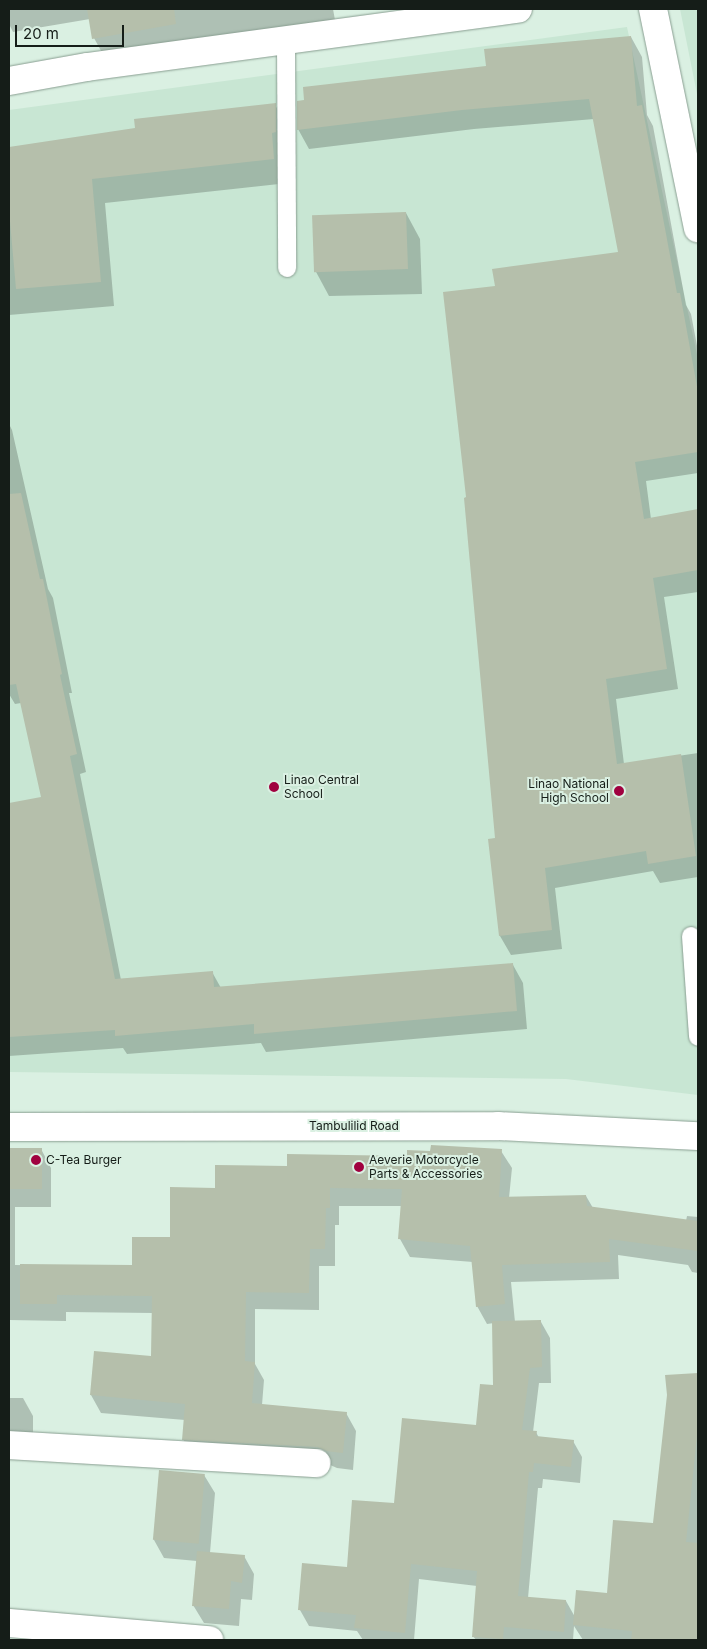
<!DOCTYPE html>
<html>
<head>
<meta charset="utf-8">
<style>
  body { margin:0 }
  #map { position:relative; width:707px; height:1649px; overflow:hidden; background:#daf0e2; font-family:Inter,sans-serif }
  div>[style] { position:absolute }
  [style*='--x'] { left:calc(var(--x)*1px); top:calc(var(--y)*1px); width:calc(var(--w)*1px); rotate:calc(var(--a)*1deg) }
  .built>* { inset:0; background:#c8e6d3 }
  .shadow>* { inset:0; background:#0003 }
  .building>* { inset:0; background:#b5bfab; transform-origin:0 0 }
  .roads { filter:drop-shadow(0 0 1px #899e91) drop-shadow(0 0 1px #899e91) }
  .lane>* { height:18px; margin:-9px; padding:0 9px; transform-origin:9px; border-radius:9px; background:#fff }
  .street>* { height:28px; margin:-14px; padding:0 14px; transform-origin:14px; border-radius:14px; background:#fff }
  .secondary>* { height:28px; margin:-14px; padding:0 14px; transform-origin:14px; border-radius:14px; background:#fff }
  .dots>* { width:14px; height:14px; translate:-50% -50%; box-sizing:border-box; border:2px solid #daf0e2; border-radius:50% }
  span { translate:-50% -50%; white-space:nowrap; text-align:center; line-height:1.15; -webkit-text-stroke:4px #daf0e2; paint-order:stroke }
  .poi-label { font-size:12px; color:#151d18 }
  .left { translate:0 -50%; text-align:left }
  .right { translate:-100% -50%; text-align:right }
  .street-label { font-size:12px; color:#151d18 }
  .frame { position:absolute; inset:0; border:10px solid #151d18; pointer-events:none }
  .scale { position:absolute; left:15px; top:25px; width:109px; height:22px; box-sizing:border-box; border:2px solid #151d18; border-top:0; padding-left:6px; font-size:15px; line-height:18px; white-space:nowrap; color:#151d18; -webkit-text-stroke:4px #daf0e2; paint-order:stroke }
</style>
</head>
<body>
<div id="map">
  <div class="built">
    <i style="clip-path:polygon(680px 9px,698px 9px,698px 99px)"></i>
    <i style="clip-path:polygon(627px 27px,698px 359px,698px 1095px,566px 1079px,9px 1072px,9px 110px)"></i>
  </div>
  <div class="shadow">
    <i style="clip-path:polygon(9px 9px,333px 9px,338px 37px,106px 60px,94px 38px,90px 19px,13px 32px,9px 24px)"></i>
    <i style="clip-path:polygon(631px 37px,642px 57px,647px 115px,653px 126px,686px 305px,691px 314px,698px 351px,698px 473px,646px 481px,651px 519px,698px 511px,698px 592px,664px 597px,678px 689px,616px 699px,624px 764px,698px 753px,698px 877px,660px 883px,653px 871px,555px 888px,562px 949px,511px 955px,500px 936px,496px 840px,467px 499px,496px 288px,619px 253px,594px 119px,474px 129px,309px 149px,298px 129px,487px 67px)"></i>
    <i style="clip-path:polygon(275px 105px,289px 129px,288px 183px,105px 203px,114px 306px,9px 315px,9px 148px,137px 130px)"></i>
    <i style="clip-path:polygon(406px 213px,420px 239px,422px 294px,329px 296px,315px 270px)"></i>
    <i style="clip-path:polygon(9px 424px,12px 430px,48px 589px,53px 598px,72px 693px,69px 693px,86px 772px,80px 774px,121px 980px,212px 972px,221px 988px,513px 965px,523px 983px,527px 1029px,266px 1052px,261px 1043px,127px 1054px,123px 1048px,9px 1056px,9px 804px,42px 798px,21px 703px,15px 704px,9px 694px)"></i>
    <i style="clip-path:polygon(9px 1149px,41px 1149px,51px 1168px,51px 1207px,15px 1207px,15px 1265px,133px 1267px,171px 1238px,216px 1189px,288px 1167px,501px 1151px,512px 1168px,509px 1198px,586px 1196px,593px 1208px,686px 1221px,687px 1216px,698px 1217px,698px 1273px,692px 1272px,688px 1265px,618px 1255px,619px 1279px,511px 1282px,515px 1322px,541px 1322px,550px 1338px,551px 1383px,539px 1383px,533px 1432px,536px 1432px,539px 1438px,573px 1441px,582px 1457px,580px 1483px,543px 1479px,542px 1488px,538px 1488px,528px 1598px,566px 1601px,575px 1617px,608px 1594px,654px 1524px,668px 1395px,667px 1376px,698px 1374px,698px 1640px,583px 1640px,574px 1626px,573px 1640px,476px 1640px,473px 1636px,477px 1586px,419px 1579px,414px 1640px,363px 1640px,357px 1631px,309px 1626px,300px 1610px,348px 1568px,395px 1505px,477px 1427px,494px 1387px,494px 1323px,487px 1324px,477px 1306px,473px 1262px,410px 1257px,400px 1239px,402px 1206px,339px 1206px,339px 1225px,335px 1225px,335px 1266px,319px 1266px,319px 1310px,255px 1309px,255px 1364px,264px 1380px,262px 1405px,346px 1413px,356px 1431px,353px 1470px,337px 1468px,328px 1464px,193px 1457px,183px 1439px,185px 1420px,101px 1413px,91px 1395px,95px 1352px,152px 1357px,153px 1313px,66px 1312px,66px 1321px,9px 1320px)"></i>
    <i style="clip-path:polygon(9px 1398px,23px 1398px,33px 1416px,33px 1447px,9px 1451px)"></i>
    <i style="clip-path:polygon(204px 1475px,215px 1493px,210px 1553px,244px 1556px,254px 1574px,252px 1600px,241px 1599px,239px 1626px,204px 1623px,193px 1605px,197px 1561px,164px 1558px,154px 1540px)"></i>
  </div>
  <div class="building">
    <i style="clip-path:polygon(87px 9px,174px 9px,176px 24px,92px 39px)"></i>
    <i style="clip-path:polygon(631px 36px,637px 106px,642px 105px,677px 293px,680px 293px,698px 392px,698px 452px,635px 462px,644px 519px,698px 509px,698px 570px,653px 578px,667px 669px,606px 679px,617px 764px,681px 754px,696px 856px,648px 864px,646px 851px,545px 868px,552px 930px,499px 936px,488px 839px,495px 838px,464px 498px,466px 497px,443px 292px,495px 286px,492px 269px,618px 252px,589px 99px,462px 110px,297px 130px,297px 101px,304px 100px,303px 87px,486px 66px,484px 49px)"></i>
    <i style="clip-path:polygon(276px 103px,276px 132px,272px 133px,274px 159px,92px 179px,101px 282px,16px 289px,9px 210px,9px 147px,135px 128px,134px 119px)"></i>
    <i style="left:406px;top:212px;width:57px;height:94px;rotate:88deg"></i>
    <i style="clip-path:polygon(21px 493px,40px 579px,43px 579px,62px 674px,60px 675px,77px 754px,70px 756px,115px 979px,213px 971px,214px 987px,513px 963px,517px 1011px,254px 1034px,254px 1024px,115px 1036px,115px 1030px,9px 1037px,9px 803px,41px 797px,16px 684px,9px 685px,9px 494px)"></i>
    <i style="clip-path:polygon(431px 1145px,502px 1149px,499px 1197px,586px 1195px,587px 1206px,698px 1221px,698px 1251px,609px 1239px,610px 1262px,502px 1265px,505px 1304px,476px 1307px,470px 1246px,398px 1239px,402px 1189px,330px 1188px,330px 1208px,326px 1208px,325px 1249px,310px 1249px,309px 1293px,246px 1292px,245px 1361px,255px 1362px,252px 1403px,347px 1412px,343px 1453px,326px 1451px,317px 1447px,182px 1440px,185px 1404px,90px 1395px,94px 1351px,151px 1356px,152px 1296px,57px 1295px,57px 1304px,20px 1304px,20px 1264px,132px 1265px,132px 1237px,170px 1237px,170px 1187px,215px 1188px,215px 1165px,287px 1166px,287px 1154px,407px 1156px,407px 1150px,430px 1151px)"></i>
    <i style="left:9px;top:1148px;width:33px;height:41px"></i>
    <i style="clip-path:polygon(541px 1320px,542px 1367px,530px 1368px,522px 1430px,537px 1431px,536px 1436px,574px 1440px,571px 1467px,534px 1463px,533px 1472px,529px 1472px,518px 1596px,566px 1600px,564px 1632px,504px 1627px,503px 1639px,472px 1637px,477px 1571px,411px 1564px,405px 1633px,354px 1628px,356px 1615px,298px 1610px,302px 1563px,347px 1567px,352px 1500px,394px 1503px,402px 1418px,476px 1425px,480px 1384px,493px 1385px,492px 1321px)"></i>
    <i style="clip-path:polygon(698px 1373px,698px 1426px,686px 1542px,698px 1543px,698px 1640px,631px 1640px,632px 1631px,573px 1625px,576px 1590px,607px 1593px,613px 1520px,653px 1523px,667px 1395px,665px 1375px)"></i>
    <i style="left:159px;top:1470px;width:46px;height:70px;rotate:5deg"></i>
    <i style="clip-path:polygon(197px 1551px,245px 1555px,242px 1583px,231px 1581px,229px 1609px,192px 1606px)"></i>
  </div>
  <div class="roads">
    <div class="lane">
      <i style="--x:286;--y:40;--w:228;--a:89.7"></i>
      <i style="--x:691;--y:936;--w:101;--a:86"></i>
    </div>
    <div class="street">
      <i style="--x:653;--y:9;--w:224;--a:78.4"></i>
      <i style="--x:9;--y:81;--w:79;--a:-10.2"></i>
      <i style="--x:87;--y:67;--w:435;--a:-7.7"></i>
      <i style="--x:9;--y:1445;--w:308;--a:3.4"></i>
      <i style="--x:9;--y:1623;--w:201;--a:4.9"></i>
    </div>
    <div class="secondary">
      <i style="--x:9;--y:1127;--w:489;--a:-0.1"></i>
      <i style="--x:498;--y:1126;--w:200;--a:2.9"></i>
    </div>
  </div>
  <div class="dots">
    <i style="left:274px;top:787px;background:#a0013f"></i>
    <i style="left:619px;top:791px;background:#a0013f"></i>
    <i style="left:36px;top:1160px;background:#a0013f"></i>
    <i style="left:359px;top:1167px;background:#a0013f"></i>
  </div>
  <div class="poi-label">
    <span class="left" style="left:284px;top:787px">Linao Central<br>School</span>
    <span class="right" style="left:609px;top:791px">Linao National<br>High School</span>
    <span class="left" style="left:46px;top:1160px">C-Tea Burger</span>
    <span class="left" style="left:369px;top:1167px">Aeverie Motorcycle<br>Parts &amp; Accessories</span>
  </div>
  <div class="street-label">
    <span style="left:354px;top:1126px">Tambulilid Road</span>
  </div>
  <div class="frame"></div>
  <div class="scale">20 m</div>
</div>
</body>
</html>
